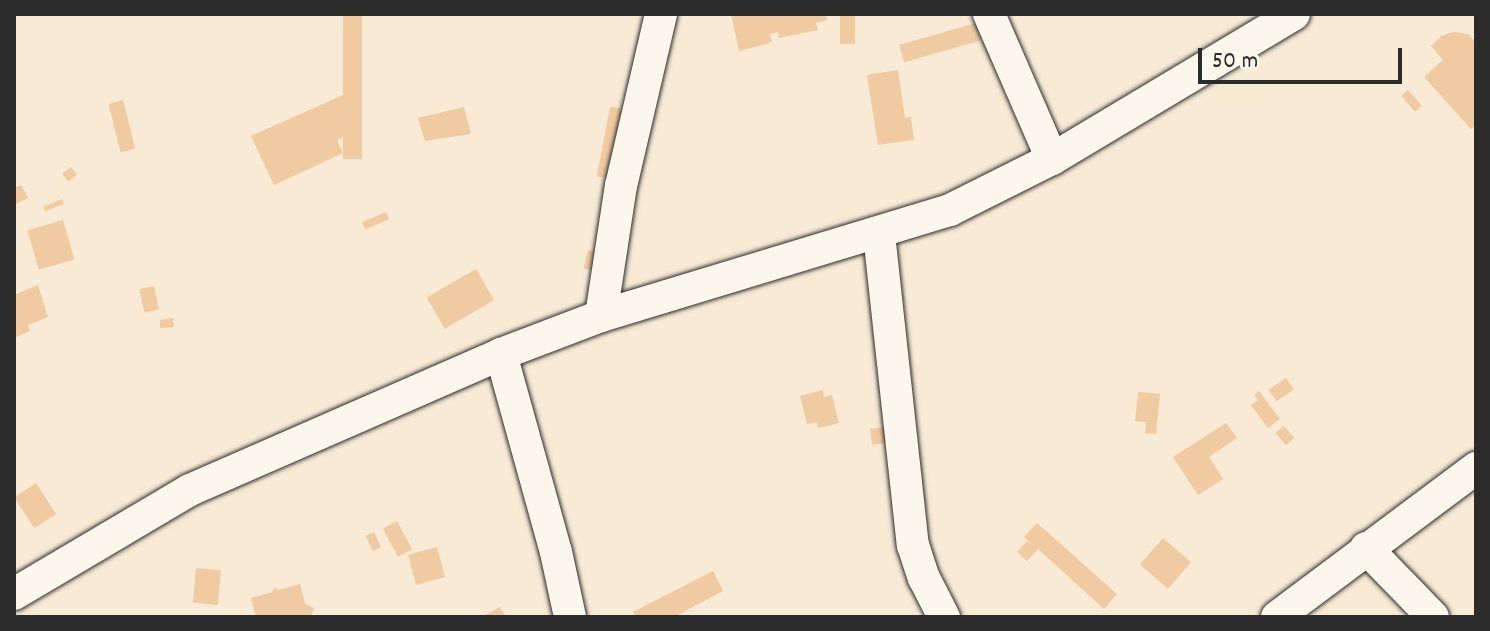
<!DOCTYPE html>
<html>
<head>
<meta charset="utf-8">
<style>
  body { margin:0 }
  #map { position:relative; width:1490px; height:631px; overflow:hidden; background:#f8ead5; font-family:Dekko,sans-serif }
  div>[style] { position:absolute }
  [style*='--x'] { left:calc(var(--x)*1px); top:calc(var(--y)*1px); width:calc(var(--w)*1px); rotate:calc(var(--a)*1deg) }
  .building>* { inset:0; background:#f0caa0; transform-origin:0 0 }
  .roads { filter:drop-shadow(0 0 2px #2b2b2b) drop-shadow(0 0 2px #2b2b2b) }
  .minor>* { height:32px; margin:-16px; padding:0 16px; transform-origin:16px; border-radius:16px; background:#fbf7ec }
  span { translate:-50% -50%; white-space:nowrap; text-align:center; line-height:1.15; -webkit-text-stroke:8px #fbf7ec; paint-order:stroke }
  .frame { position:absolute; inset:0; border:16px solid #2b2b2b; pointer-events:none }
  .scale { position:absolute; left:1198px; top:48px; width:204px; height:36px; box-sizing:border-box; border:4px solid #2b2b2b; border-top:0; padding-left:10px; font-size:24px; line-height:28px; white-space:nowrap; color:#2b2b2b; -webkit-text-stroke:6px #fbf7ec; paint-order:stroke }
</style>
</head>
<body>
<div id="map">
  <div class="building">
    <i style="left:343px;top:14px;width:19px;height:145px"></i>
    <i style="clip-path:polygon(731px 14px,826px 14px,827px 20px,816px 23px,818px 30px,779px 38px,778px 32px,770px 34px,772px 41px,767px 44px,739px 51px)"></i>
    <i style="left:840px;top:14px;width:15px;height:30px"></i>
    <i style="left:976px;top:23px;width:18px;height:80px;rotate:74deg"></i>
    <i style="clip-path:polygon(1453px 32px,1468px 34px,1476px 43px,1476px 124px,1471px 129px,1424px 77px,1443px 60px,1431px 46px,1441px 36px)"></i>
    <i style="clip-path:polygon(898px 70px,905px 118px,911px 117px,914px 140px,878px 145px,867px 75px)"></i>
    <i style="left:1408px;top:90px;width:21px;height:9px;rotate:49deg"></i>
    <i style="clip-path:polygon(343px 95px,358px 131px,337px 140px,343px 153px,274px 185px,251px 136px)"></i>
    <i style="left:123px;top:100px;width:50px;height:15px;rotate:76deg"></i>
    <i style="clip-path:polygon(464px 107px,471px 134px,425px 141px,418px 118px)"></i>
    <i style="left:628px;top:110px;width:71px;height:18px;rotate:101deg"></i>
    <i style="left:71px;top:167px;width:10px;height:11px;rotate:53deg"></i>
    <i style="clip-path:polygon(21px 185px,28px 198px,14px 205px,14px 188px)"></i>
    <i style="left:62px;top:199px;width:5px;height:20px;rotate:68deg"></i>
    <i style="left:386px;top:212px;width:8px;height:26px;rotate:67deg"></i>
    <i style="left:63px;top:220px;width:41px;height:37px;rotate:74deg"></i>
    <i style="left:588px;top:250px;width:13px;height:19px;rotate:13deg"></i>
    <i style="left:476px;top:269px;width:36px;height:57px;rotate:60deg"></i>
    <i style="clip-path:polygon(38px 285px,48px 317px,28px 325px,30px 331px,14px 338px,14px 295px)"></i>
    <i style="left:154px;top:286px;width:24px;height:15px;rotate:78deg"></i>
    <i style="clip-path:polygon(173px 318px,174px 327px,160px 328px,160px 320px)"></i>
    <i style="left:1286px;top:378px;width:14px;height:21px;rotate:56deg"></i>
    <i style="clip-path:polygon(823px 390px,824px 397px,832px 395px,839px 423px,818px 428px,817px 422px,807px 424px,800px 396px)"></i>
    <i style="clip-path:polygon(1259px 391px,1280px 419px,1268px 428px,1251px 405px,1258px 400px,1254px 395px)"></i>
    <i style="clip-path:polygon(1138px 392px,1160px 394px,1156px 434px,1145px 433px,1146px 422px,1135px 421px)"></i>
    <i style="clip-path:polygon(1226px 423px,1237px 438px,1209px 457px,1223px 479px,1198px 495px,1173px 457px)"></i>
    <i style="left:1284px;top:426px;width:16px;height:11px;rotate:50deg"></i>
    <i style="left:885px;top:427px;width:16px;height:15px;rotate:83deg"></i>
    <i style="left:36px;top:483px;width:37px;height:26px;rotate:57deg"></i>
    <i style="left:397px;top:521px;width:32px;height:16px;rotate:62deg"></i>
    <i style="clip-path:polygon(1037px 523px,1117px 594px,1104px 609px,1038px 549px,1027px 561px,1017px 552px,1027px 541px,1034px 546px,1024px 537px)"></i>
    <i style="left:374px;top:532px;width:17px;height:9px;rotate:66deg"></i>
    <i style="left:1163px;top:538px;width:37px;height:35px;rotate:41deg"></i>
    <i style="left:437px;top:547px;width:31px;height:30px;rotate:75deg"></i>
    <i style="left:196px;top:568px;width:25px;height:35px;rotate:5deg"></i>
    <i style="clip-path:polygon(713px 571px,723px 591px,674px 617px,636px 617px,633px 612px)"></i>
    <i style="clip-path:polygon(300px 584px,305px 604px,314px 608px,311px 617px,256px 617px,251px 598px,272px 592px,275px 588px,279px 590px)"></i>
    <i style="clip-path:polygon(500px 607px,506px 617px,482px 617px)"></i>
  </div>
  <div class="roads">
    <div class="minor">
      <i style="--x:989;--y:14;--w:158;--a:66.5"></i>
      <i style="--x:879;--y:234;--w:313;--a:83.8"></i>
      <i style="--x:913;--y:545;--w:35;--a:72"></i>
      <i style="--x:924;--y:578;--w:44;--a:62.9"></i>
      <i style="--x:601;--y:316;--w:132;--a:-81.3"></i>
      <i style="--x:621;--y:186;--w:177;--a:-76.9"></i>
      <i style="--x:501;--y:354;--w:205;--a:74.5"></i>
      <i style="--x:556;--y:552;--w:66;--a:77.8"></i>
      <i style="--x:1366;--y:548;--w:96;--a:45.8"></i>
      <i style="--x:14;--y:594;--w:204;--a:-30.6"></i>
      <i style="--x:190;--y:490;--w:339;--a:-23.6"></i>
      <i style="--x:501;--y:354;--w:107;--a:-20.8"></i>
      <i style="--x:601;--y:316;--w:365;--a:-16.9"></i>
      <i style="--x:950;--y:210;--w:114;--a:-26.6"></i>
      <i style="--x:1052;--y:159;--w:282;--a:-30.9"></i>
      <i style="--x:1277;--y:617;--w:249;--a:-36.8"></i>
    </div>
  </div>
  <div class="frame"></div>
  <div class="scale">50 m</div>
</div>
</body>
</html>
